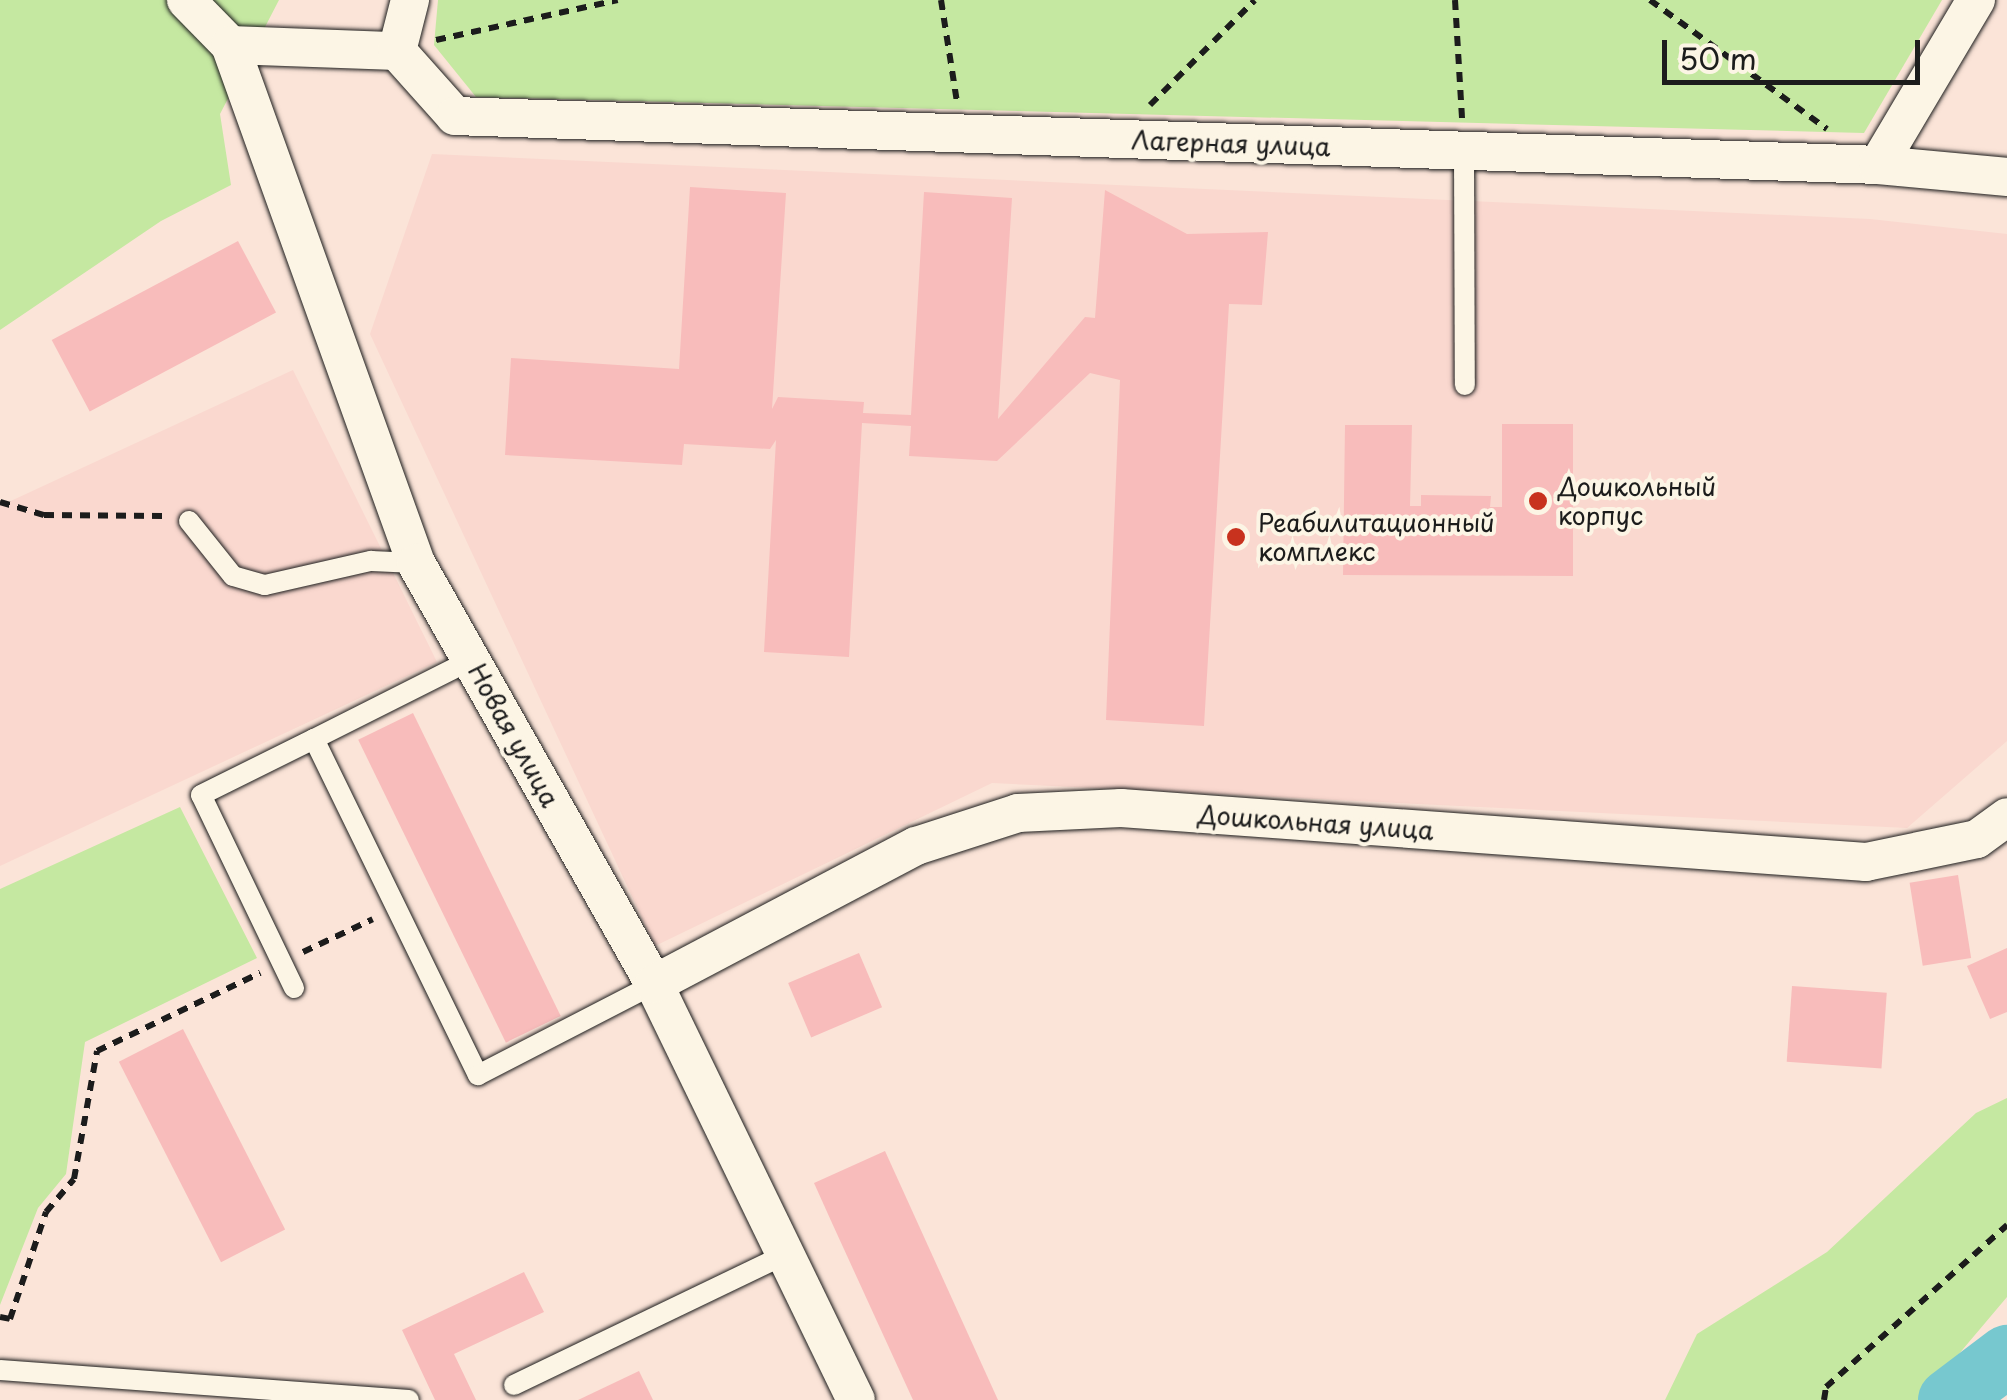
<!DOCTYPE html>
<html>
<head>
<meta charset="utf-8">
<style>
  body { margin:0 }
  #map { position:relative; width:2007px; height:1400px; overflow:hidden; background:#fbe4d8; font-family:"Playpen Sans",sans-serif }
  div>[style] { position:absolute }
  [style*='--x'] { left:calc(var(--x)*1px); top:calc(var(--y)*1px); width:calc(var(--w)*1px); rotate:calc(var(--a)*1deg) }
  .built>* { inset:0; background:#fad8cf }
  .green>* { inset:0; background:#c5e8a1 }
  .river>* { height:62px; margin:-31px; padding:0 31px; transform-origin:31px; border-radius:31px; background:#77c8cf }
  .building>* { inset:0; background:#f8bcbb; transform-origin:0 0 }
  .path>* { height:6px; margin-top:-3px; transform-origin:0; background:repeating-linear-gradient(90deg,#1c1c1c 0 10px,transparent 0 18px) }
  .roads { filter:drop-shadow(0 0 2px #1c1c1c) drop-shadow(0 0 2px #1c1c1c) }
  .lane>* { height:20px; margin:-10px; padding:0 10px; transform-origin:10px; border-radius:10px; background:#fcf5e5 }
  .street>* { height:38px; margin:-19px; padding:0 19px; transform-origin:19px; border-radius:19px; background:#fcf5e5 }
  .dots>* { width:28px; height:28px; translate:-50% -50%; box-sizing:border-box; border:5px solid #fcf5e5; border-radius:50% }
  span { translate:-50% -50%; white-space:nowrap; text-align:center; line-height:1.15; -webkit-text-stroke:8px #fcf5e5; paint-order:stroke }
  .street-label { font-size:25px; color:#1c1c1c }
  .poi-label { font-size:25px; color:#1c1c1c }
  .left { translate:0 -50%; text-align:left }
  .scale { position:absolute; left:1662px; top:40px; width:258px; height:45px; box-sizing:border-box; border:5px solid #1c1c1c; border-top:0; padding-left:12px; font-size:30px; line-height:35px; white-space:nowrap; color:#1c1c1c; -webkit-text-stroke:8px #fcf5e5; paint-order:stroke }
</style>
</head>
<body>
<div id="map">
  <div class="built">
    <i style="clip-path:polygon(432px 154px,1870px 219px,2007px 234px,2007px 741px,1907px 828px,992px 783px,655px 946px,370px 334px)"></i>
    <i style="clip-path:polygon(293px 370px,437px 662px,0 866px,0 506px)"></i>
  </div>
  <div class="green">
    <i style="clip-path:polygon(0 0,279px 0,220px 114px,231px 185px,161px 221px,0 330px)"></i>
    <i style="clip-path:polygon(438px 0,1942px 0,1864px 133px,476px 97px,434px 45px)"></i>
    <i style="clip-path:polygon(180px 807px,257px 958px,85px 1042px,66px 1174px,38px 1208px,0 1305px,0 889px)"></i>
    <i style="clip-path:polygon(2007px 1098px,2007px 1297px,1920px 1400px,1665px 1400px,1697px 1334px,1827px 1252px,1976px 1113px)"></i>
  </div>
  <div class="river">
    <i style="--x:1949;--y:1400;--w:73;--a:-37.2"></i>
  </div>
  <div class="building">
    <i style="clip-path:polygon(690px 187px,786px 193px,772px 409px,778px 397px,864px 402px,863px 413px,911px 415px,924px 192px,1012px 198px,998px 419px,1085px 317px,1095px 318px,1105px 190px,1187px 234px,1268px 232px,1262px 305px,1229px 304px,1204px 726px,1106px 720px,1120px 380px,1090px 373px,997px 461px,909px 456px,911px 426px,862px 423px,849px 657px,764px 652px,776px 440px,770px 449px,684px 444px,682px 465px,505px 455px,511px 358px,679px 369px)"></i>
    <i style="left:238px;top:241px;width:81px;height:211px;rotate:62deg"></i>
    <i style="clip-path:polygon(1502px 424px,1573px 424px,1573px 576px,1343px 575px,1345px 425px,1412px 425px,1410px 506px,1421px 506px,1421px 495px,1491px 496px,1490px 507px,1502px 507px)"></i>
    <i style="left:413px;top:713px;width:337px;height:61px;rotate:64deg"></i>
    <i style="left:1958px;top:875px;width:84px;height:49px;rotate:81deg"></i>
    <i style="clip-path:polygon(2007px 948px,2007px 1012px,1990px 1019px,1967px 966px)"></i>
    <i style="left:859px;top:953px;width:59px;height:77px;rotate:67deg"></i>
    <i style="left:1792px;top:986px;width:95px;height:76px;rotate:4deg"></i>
    <i style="left:183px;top:1029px;width:225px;height:72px;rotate:63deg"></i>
    <i style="clip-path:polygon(885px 1151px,998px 1400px,913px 1400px,832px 1223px,814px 1183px)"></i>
    <i style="clip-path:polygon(524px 1272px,544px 1312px,454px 1354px,476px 1400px,435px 1400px,402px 1330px)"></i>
    <i style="clip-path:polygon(639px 1371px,653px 1400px,578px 1400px)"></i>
  </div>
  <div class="path">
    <i style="--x:941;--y:0;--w:103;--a:81.1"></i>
    <i style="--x:1455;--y:0;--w:119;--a:86.6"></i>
    <i style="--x:1650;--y:0;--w:219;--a:36.1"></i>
    <i style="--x:436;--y:40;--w:186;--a:-12.4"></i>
    <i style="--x:1150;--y:105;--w:148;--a:-45"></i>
    <i style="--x:0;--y:502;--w:46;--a:16.5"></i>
    <i style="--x:44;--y:515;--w:119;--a:0.5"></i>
    <i style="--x:303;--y:952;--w:77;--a:-25.2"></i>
    <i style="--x:0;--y:1317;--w:10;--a:11"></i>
    <i style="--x:10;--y:1319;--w:113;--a:-71.4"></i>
    <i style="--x:46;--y:1212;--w:43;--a:-49.7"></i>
    <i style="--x:74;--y:1179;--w:130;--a:-79.8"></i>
    <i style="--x:97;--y:1051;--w:181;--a:-25.6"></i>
    <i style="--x:1824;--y:1400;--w:13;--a:-81"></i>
    <i style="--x:1826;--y:1387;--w:243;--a:-41.8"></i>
  </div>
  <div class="roads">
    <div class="lane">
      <i style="--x:1464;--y:151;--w:234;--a:89.8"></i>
      <i style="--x:189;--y:521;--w:70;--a:51.3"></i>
      <i style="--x:233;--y:576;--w:33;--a:16"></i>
      <i style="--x:265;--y:585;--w:109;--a:-12.8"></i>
      <i style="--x:371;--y:561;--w:45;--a:2.5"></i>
      <i style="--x:471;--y:660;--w:176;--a:153.3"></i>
      <i style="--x:314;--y:739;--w:374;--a:64"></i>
      <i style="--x:478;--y:1075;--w:198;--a:-27.3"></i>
      <i style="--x:294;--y:988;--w:214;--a:-115.7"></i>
      <i style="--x:201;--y:795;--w:126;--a:-26.4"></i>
      <i style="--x:0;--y:1370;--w:410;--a:4.2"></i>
      <i style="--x:514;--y:1385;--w:302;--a:-25.7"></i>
    </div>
    <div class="street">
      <i style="--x:186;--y:0;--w:63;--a:45.6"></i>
      <i style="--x:230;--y:45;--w:550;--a:70.25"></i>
      <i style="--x:416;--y:563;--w:484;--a:60.5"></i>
      <i style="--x:654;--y:984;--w:462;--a:64.1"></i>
      <i style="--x:230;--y:45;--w:167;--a:2.1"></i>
      <i style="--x:397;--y:51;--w:87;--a:48.3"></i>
      <i style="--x:455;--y:116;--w:1424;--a:1.97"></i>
      <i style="--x:1878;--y:165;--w:130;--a:5.3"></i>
      <i style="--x:397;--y:51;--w:53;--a:-75.7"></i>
      <i style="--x:1878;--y:165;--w:192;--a:-59.3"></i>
      <i style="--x:654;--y:984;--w:296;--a:-27.8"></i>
      <i style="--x:916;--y:846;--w:107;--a:-17.9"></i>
      <i style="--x:1018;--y:813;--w:103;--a:-2.8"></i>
      <i style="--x:1121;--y:808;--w:747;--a:4.15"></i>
      <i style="--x:1866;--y:862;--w:113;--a:-11.7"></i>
      <i style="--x:1977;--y:839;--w:37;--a:-36"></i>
    </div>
  </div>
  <div class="dots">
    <i style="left:1538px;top:501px;background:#c8321e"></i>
    <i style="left:1236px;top:537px;background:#c8321e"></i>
  </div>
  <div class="street-label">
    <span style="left:1231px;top:143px;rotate:2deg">Лагерная улица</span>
    <span style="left:514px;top:735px;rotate:61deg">Новая улица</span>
    <span style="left:1316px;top:822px;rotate:4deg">Дошкольная улица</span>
  </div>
  <div class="poi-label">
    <span class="left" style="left:1558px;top:501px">Дошкольный<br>корпус</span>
    <span class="left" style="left:1258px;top:537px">Реабилитационный<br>комплекс</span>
  </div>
  <div class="scale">50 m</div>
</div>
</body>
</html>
